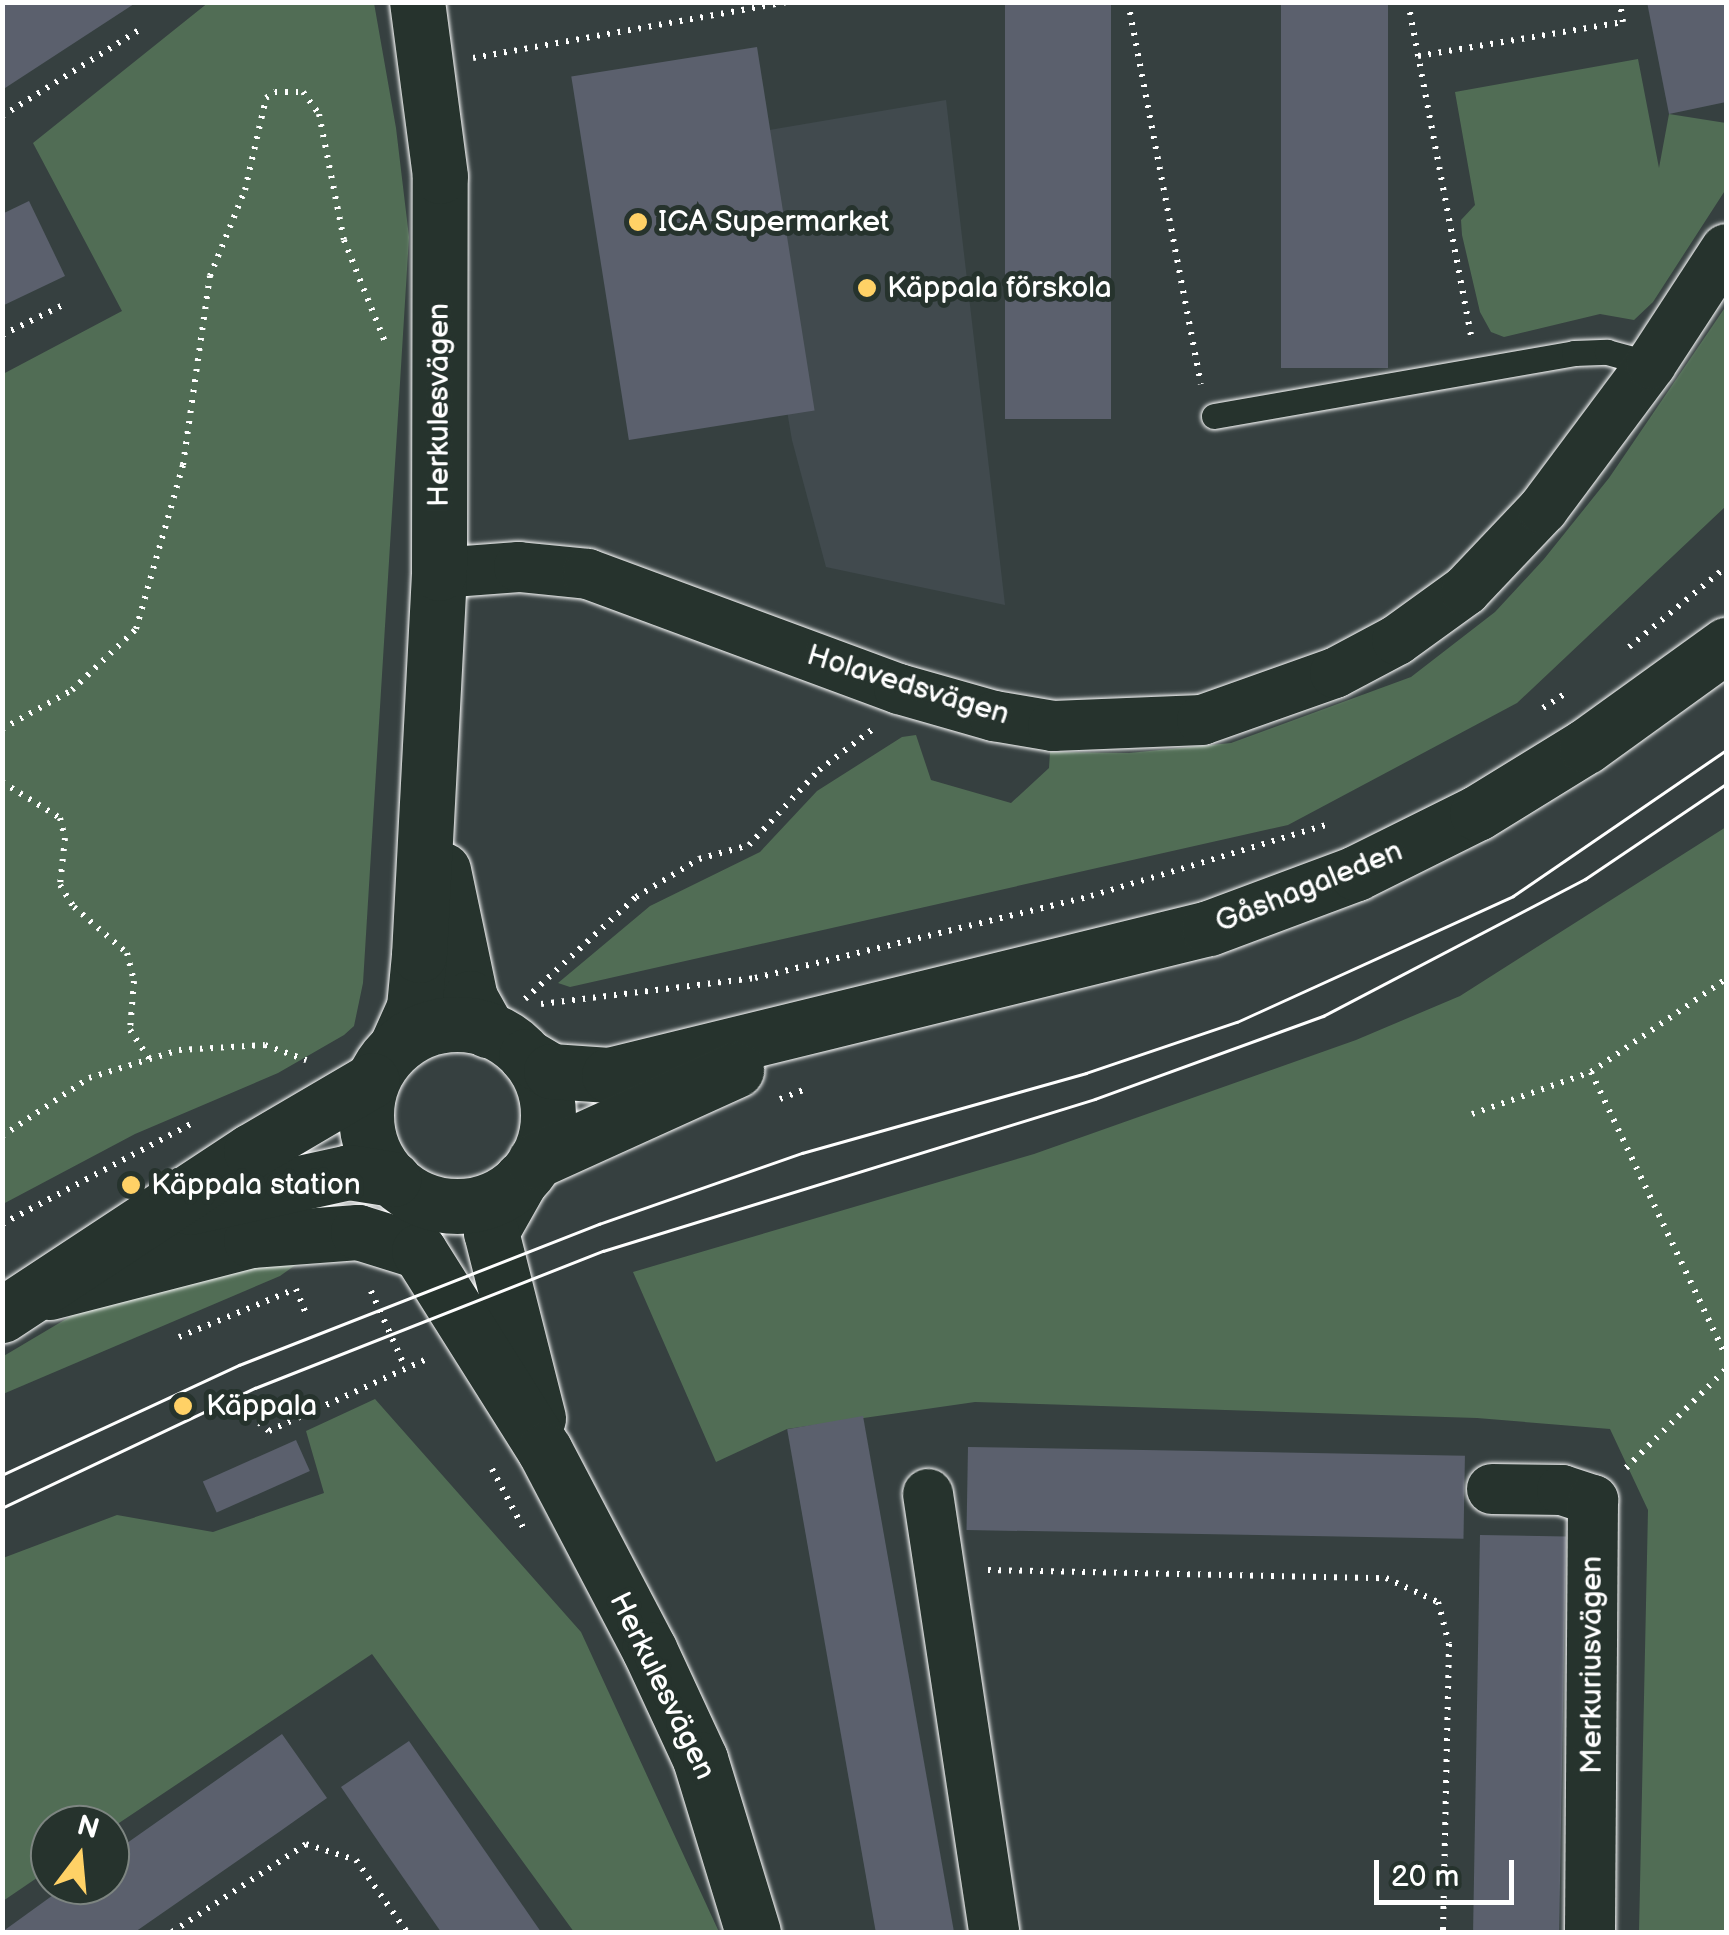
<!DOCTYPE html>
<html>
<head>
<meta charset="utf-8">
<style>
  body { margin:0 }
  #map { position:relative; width:1729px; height:1935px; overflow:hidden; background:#364040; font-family:"Balsamiq Sans",sans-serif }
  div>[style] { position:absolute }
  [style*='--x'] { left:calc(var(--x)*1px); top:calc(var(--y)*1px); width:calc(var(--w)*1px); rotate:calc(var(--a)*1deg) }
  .built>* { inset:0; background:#414a4e }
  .green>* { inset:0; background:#516d55 }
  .building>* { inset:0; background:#5b606d; transform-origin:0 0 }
  .path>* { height:6px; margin-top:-3px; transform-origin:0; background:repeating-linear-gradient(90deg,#fff 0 2.5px,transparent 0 10.5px) }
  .roads { filter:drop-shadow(0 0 2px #fff) drop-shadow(0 0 2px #fff) }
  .service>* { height:25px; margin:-12.5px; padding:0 12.5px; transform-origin:12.5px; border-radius:12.5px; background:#26332d }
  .minor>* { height:50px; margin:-25px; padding:0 25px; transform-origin:25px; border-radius:25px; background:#26332d }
  .tertiary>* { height:55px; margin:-27.5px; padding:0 27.5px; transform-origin:27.5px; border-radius:27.5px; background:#26332d }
  .secondary>* { height:55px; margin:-27.5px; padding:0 27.5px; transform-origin:27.5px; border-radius:27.5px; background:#26332d }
  .secondary>.ring { margin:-27.5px; padding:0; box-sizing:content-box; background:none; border:55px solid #26332d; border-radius:50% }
  .tram>* { height:2.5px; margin:-1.25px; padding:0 1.25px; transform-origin:1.25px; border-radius:1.25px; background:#fff }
  .dots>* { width:28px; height:28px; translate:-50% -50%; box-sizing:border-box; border:5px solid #26332d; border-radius:50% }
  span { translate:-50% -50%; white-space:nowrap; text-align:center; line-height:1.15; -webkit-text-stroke:10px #26332d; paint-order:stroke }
  .poi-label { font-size:30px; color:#fff }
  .left { translate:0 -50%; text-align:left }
  .street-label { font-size:30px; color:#fff }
  .frame { position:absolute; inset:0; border:5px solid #fff; pointer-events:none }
  .north { position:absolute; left:30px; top:1805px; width:100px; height:100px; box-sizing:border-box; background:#26332d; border:2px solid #7d8581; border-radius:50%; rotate:16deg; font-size:28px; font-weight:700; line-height:40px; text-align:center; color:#fff }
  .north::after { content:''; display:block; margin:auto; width:35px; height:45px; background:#ffd166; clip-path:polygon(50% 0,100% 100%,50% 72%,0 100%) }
  .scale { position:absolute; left:1374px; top:1860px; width:140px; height:45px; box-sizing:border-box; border:5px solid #fff; border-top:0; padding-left:12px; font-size:30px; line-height:35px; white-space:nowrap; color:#fff; -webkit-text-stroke:8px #26332d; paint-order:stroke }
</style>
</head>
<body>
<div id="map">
  <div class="built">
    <i style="clip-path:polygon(946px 100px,1005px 605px,826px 567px,792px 440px,740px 135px)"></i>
  </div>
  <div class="green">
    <i style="clip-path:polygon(209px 2px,374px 3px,396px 128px,409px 237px,363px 983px,354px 1026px,344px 1035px,278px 1073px,135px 1134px,3px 1204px,3px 374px,122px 311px,33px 143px)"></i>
    <i style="clip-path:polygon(1638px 59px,1659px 168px,1669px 114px,1726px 123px,1726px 189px,1653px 302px,1634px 320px,1600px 314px,1504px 337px,1491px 332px,1480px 312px,1462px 235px,1461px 220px,1475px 205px,1455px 92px)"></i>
    <i style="clip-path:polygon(1726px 306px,1726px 506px,1517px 703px,1288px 825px,570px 987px,558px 983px,650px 906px,760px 852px,817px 791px,902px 737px,916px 735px,931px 780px,1011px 803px,1049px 768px,1050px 752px,1129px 753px,1231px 743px,1411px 677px,1495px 612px,1544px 559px,1609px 478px)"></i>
    <i style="clip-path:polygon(1726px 827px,1726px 1932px,1639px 1932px,1648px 1510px,1610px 1429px,1477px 1418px,975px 1402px,787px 1429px,716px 1462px,633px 1272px,1034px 1154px,1356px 1040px,1460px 996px)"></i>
    <i style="clip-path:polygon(308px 1256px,280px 1276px,3px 1394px,2px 1357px,93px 1303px,201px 1266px)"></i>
    <i style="clip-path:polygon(375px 1399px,581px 1632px,719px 1932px,574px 1932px,372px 1654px,110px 1829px,50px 1825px,50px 1869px,3px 1901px,3px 1558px,117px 1515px,213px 1532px,324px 1493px,306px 1431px)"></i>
  </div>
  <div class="building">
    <i style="clip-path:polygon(2px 2px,137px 2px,2px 90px)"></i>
    <i style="left:1005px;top:2px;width:106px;height:417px"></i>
    <i style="left:1281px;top:2px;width:107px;height:366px"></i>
    <i style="clip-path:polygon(1647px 2px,1726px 2px,1726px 102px,1669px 114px)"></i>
    <i style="left:757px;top:47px;width:368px;height:188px;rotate:81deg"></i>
    <i style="clip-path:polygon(29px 201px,65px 276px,2px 306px,2px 214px)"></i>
    <i style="left:863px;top:1416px;width:523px;height:77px;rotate:80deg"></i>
    <i style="left:296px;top:1440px;width:34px;height:102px;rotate:66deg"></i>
    <i style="left:968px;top:1447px;width:497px;height:83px;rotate:1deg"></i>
    <i style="left:1480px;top:1535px;width:86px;height:397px;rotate:1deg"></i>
    <i style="clip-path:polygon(282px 1734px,327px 1798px,279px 1832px,135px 1932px,2px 1932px,67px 1885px,110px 1885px,110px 1855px)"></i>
    <i style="clip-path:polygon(409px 1741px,541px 1932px,441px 1932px,384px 1850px,341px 1787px)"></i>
  </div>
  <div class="path">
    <i style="--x:1128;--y:2;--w:389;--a:79.2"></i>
    <i style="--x:1408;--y:2;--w:339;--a:79.3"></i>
    <i style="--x:1418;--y:56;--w:208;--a:-9.4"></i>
    <i style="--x:1623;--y:22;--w:20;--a:-99"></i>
    <i style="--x:473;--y:58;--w:319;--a:-10.1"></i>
    <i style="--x:2;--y:116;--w:162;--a:-32.1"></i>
    <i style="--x:2;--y:335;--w:70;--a:-26.2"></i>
    <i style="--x:1629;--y:647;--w:126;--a:-39.5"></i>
    <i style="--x:1543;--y:708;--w:27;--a:-33"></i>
    <i style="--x:2;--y:729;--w:80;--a:-29.1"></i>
    <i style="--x:72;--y:690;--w:88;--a:-43.6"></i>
    <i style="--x:136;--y:629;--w:171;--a:-74"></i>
    <i style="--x:183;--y:465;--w:191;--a:-81.9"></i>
    <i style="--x:210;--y:276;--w:93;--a:-67.9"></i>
    <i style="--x:245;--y:190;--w:94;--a:-77.1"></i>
    <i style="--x:266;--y:98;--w:11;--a:-34"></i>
    <i style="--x:275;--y:92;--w:28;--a:0"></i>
    <i style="--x:303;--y:92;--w:27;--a:54"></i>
    <i style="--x:319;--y:114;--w:128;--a:78.8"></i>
    <i style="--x:344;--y:240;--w:115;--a:68.1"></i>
    <i style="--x:2;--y:782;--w:68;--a:31.8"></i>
    <i style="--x:60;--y:818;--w:21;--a:76"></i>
    <i style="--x:65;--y:838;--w:47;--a:96.1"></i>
    <i style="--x:60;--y:885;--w:26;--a:58"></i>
    <i style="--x:74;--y:907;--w:70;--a:41"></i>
    <i style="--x:127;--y:953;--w:29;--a:76"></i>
    <i style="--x:134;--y:981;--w:49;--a:94.7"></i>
    <i style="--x:130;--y:1030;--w:36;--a:56"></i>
    <i style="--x:525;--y:999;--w:151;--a:-42.6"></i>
    <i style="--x:636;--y:897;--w:74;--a:-31.1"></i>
    <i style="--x:699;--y:859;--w:52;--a:-15.6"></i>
    <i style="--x:749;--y:845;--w:103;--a:-47"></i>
    <i style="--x:819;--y:770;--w:68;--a:-37.2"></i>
    <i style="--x:541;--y:1004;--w:216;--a:-6.9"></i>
    <i style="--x:755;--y:978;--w:346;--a:-13.7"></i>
    <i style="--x:1091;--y:896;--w:245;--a:-16.8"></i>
    <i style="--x:1591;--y:1072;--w:314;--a:64.6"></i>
    <i style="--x:780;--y:1099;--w:31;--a:-21"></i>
    <i style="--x:1472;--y:1114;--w:126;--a:-19.4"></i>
    <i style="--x:1591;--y:1072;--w:164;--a:-34.6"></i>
    <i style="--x:2;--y:1136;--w:105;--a:-33.7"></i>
    <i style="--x:89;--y:1078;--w:94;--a:-17.3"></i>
    <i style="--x:179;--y:1050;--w:86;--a:-3.3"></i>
    <i style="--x:265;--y:1045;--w:44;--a:20.1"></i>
    <i style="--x:2;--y:1224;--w:216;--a:-27.9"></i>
    <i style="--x:296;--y:1289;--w:27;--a:68"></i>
    <i style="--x:371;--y:1291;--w:83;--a:65.9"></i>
    <i style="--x:179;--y:1337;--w:123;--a:-22.4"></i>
    <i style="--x:251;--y:1416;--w:23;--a:40"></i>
    <i style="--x:269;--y:1431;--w:174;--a:-24.5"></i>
    <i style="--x:1626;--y:1468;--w:141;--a:-44.7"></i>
    <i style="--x:492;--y:1469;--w:72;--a:62"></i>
    <i style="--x:988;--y:1570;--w:398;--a:1.2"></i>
    <i style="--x:1386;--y:1578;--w:57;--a:24.8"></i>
    <i style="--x:1438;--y:1602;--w:43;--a:75.3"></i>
    <i style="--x:1449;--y:1644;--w:288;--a:91.2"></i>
    <i style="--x:172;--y:1932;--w:160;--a:-33.3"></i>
    <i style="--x:306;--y:1844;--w:52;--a:17.7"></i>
    <i style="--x:356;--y:1860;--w:88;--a:54.7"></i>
  </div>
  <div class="roads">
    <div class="service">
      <i style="--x:1214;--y:416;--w:365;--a:-9.9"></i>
      <i style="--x:1574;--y:353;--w:33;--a:-2"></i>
      <i style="--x:1607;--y:352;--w:46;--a:15.3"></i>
    </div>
    <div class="minor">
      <i style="--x:439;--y:573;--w:80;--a:-4.3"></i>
      <i style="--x:519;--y:567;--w:69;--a:5.8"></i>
      <i style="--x:588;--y:574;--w:332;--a:20.3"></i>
      <i style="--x:899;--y:689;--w:99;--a:15.9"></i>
      <i style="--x:994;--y:716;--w:60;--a:9.6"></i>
      <i style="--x:1053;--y:726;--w:149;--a:-2.3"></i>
      <i style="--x:1202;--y:720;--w:141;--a:-19.5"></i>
      <i style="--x:1335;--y:673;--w:70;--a:-28"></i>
      <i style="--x:1397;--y:640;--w:85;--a:-35.9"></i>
      <i style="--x:1466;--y:590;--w:112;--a:-46.5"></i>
      <i style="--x:1543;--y:509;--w:181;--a:-53.3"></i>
      <i style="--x:1651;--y:364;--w:137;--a:-56.9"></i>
      <i style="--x:1492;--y:1489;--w:70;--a:0.8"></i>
      <i style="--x:1562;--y:1490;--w:33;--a:18"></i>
      <i style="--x:1593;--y:1500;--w:432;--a:90.4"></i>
      <i style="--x:928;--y:1494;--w:443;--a:81.4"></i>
    </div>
    <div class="tertiary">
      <i style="--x:443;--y:870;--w:131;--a:78.1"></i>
      <i style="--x:470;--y:998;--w:37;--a:61"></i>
      <i style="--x:397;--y:1045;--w:42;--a:-65.9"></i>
      <i style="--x:414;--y:1007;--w:52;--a:-84.5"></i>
      <i style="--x:419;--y:955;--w:383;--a:-87"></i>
      <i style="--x:439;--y:573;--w:397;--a:-89.9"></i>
      <i style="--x:440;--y:176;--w:176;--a:-97.5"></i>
      <i style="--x:521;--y:1179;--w:61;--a:119.5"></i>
      <i style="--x:491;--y:1232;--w:192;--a:75.8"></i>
      <i style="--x:50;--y:1292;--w:208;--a:-14.5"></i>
      <i style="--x:251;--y:1240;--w:107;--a:-4.3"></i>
      <i style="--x:358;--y:1232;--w:64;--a:17.3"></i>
      <i style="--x:419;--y:1251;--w:236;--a:57.8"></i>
      <i style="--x:545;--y:1451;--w:224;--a:62.3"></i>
      <i style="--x:649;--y:1649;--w:121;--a:65.1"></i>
      <i style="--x:700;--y:1759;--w:181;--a:73"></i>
    </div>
    <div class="secondary">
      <i class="ring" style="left:366px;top:1024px;width:127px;height:127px"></i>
      <i style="--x:526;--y:1056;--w:29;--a:31"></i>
      <i style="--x:551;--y:1071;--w:58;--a:3.9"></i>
      <i style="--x:609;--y:1075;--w:618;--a:-13.77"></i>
      <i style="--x:1209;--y:928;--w:157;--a:-20.5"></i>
      <i style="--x:1356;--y:873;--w:135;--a:-26.4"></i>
      <i style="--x:1477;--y:813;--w:128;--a:-31.6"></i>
      <i style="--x:1586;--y:746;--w:173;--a:-35.8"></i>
      <i style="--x:535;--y:1161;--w:221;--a:-24.4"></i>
      <i style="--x:190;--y:1207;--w:163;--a:-12.4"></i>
      <i style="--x:349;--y:1172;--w:45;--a:9"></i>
      <i style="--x:2;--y:1315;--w:298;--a:-33.4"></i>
      <i style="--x:251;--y:1151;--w:140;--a:-30.4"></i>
    </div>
  </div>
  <div class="tram">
    <i style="--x:2;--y:1475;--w:261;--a:-24.9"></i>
    <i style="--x:239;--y:1365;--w:387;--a:-21.4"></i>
    <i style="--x:599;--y:1224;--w:215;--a:-19.3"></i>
    <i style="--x:802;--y:1153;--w:295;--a:-15.7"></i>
    <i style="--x:1086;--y:1073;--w:159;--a:-18.7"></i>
    <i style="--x:1237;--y:1022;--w:303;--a:-24.5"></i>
    <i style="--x:1513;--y:896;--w:258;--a:-34.4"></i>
    <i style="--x:2;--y:1508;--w:280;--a:-25.4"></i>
    <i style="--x:255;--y:1388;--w:374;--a:-21.5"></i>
    <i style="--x:603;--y:1251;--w:515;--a:-17.17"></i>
    <i style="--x:1095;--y:1099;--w:243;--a:-20"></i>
    <i style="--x:1323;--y:1016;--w:296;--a:-27.6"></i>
    <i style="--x:1585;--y:879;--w:170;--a:-34"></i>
  </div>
  <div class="dots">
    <i style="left:638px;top:222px;background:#ffd166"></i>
    <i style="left:867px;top:288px;background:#ffd166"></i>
    <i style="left:131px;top:1185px;background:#ffd166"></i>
    <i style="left:183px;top:1406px;background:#ffd166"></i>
  </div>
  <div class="poi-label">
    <span class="left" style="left:658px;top:222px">ICA Supermarket</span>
    <span class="left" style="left:887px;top:288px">Käppala förskola</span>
    <span class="left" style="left:151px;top:1185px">Käppala station</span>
    <span class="left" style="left:206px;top:1406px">Käppala</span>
  </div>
  <div class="street-label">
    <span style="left:439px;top:405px;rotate:-90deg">Herkulesvägen</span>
    <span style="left:908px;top:685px;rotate:17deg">Holavedsvägen</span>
    <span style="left:1309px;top:887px;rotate:-22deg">Gåshagaleden</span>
    <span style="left:1592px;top:1665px;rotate:-90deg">Merkuriusvägen</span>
    <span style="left:662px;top:1686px;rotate:64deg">Herkulesvägen</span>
  </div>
  <div class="frame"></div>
  <div class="north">N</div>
  <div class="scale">20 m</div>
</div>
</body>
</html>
